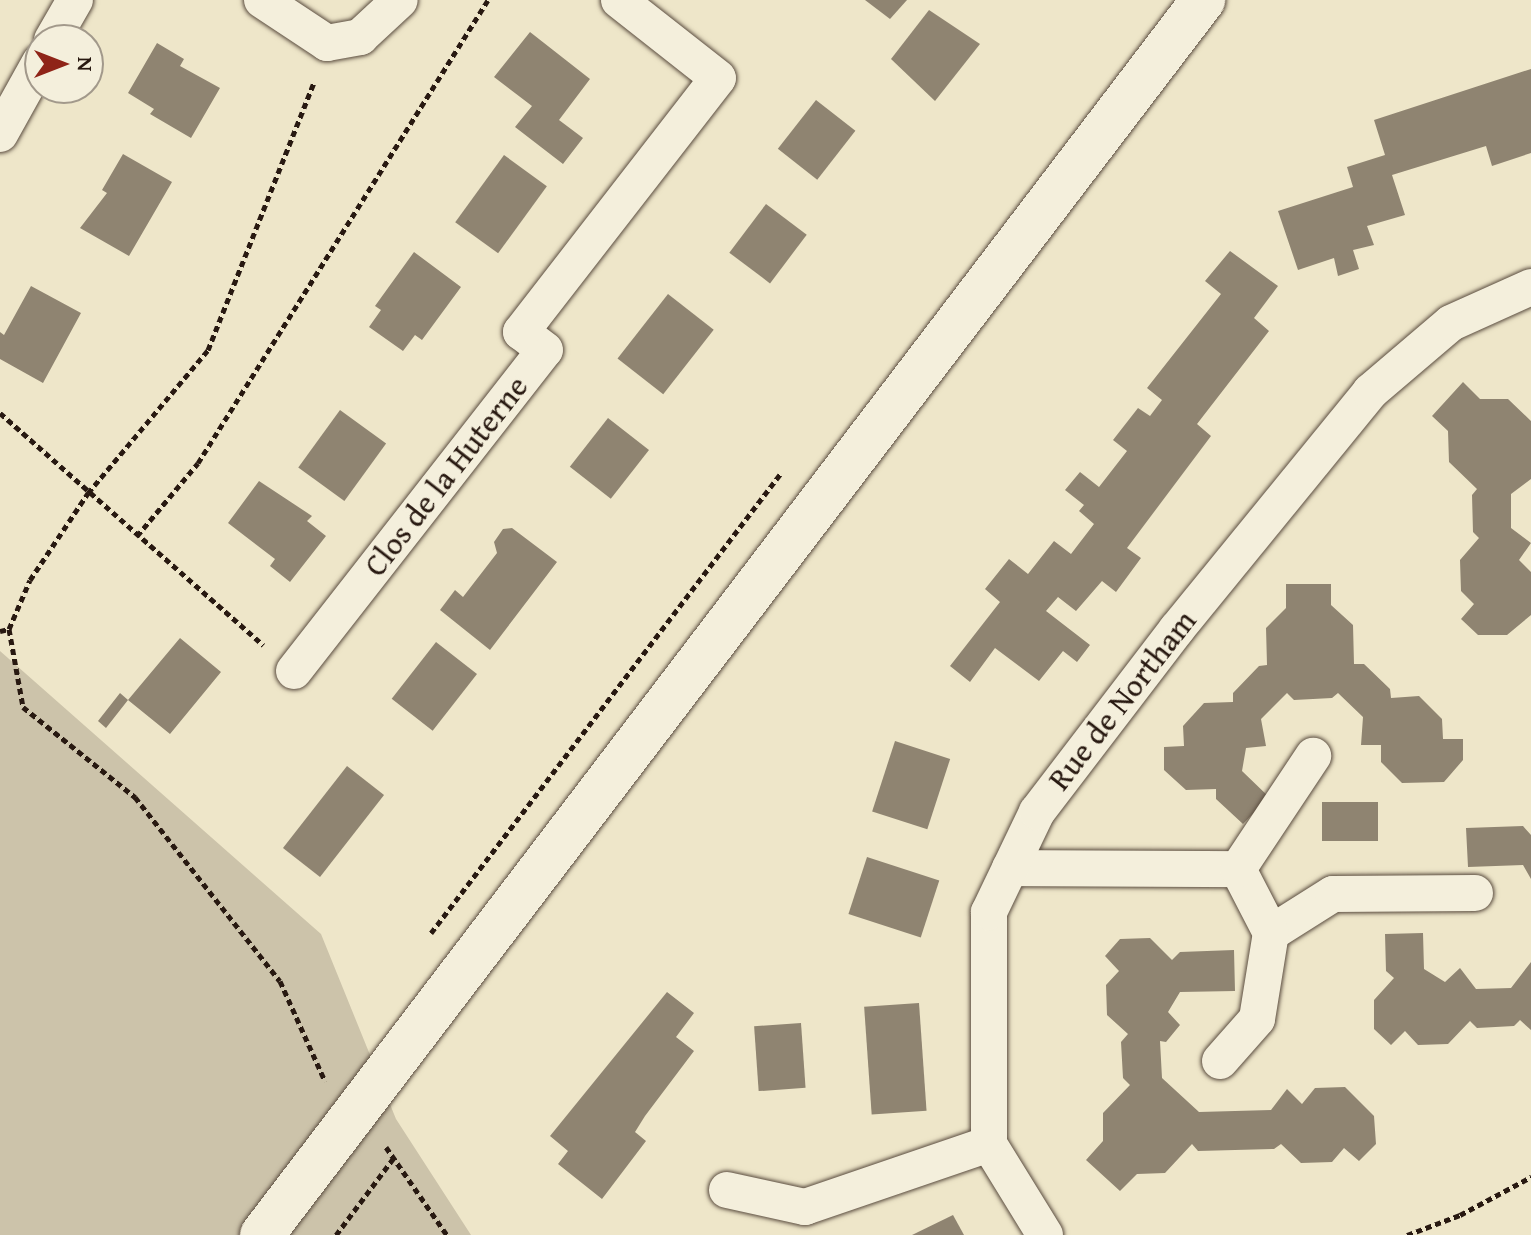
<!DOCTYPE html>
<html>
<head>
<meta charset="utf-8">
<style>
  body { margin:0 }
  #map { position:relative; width:1531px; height:1235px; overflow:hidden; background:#eee6c9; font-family:"Gentium Book Plus",serif }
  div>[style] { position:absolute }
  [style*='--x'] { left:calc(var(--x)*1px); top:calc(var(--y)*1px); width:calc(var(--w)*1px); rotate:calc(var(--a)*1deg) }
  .green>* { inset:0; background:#ccc3aa }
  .building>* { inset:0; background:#8f8471; transform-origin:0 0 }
  .path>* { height:5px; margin-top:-2.5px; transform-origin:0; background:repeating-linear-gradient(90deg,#281911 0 6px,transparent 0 10px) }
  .roads { filter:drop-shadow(0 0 2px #5a4c3f) drop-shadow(0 0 2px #5a4c3f) }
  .minor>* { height:36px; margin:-18px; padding:0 18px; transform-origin:18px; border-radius:18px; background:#f4efdc }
  .tertiary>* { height:44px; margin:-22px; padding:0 22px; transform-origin:22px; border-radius:22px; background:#f4efdc }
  span { translate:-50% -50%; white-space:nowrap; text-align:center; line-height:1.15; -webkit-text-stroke:6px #f4efdc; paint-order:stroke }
  .street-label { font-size:32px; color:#281911 }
  .north { position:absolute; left:24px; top:24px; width:80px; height:80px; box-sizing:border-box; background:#f4efdc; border:2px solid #a2998b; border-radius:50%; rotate:90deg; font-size:22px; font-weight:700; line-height:32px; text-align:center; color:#281911 }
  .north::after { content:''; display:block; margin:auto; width:28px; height:36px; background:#8f2418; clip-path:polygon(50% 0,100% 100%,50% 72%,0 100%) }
</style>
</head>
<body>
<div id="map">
  <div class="green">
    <i style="clip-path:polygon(0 651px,321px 934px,396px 1119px,471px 1235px,0 1235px)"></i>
  </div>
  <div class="building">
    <i style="clip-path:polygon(865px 0,907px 0,890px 19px)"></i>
    <i style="clip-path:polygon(929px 10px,980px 44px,935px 101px,891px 59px)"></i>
    <i style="clip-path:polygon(530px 32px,590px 79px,559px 120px,583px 138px,563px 164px,515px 127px,532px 106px,494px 77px)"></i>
    <i style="clip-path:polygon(157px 43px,184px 59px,180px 66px,220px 88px,191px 138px,150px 114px,154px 109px,128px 93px)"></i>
    <i style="clip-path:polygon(1531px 69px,1531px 153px,1492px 166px,1486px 146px,1392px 175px,1405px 215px,1367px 226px,1374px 245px,1353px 250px,1359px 269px,1338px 276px,1334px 258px,1298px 270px,1278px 211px,1353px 187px,1347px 167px,1385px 155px,1374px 120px)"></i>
    <i style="left:816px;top:100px;width:50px;height:62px;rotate:38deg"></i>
    <i style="clip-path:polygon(123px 154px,172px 182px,129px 256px,80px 228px,107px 193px,102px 190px)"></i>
    <i style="left:504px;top:155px;width:53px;height:83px;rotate:36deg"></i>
    <i style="left:766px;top:204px;width:51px;height:61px;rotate:37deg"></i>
    <i style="clip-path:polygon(1230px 251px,1278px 286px,1254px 318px,1269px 331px,1197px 424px,1211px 436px,1127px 548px,1141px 558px,1116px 592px,1102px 581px,1076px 611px,1058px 597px,1046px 611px,1090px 645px,1077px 662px,1063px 651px,1039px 681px,995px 648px,970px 682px,950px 666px,1000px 602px,985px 589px,1009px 559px,1028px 574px,1054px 541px,1071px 554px,1094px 524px,1079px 511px,1084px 505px,1065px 490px,1080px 472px,1099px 487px,1127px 451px,1113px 440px,1138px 408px,1150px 416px,1162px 400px,1147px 388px,1221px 294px,1205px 281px)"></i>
    <i style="clip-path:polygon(414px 252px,461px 287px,422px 340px,415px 335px,403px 351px,369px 327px,381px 310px,375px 306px)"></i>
    <i style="clip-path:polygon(31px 286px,81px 313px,43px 383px,0 359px,0 332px,4px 335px)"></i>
    <i style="left:668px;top:294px;width:58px;height:82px;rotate:38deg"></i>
    <i style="clip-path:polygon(1463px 382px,1480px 399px,1508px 399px,1531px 421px,1531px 479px,1511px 494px,1511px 528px,1531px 543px,1519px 560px,1531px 572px,1531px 615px,1507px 635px,1478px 635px,1461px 619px,1474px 604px,1461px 591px,1460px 560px,1479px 538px,1473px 532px,1472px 495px,1477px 489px,1449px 462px,1448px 431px,1432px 416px)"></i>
    <i style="left:340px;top:410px;width:57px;height:71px;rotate:36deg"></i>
    <i style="left:608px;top:418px;width:52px;height:62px;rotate:38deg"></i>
    <i style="clip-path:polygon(259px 481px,312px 516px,307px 521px,326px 536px,290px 582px,270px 566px,275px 559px,228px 523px)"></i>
    <i style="clip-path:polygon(512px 528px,557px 562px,490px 650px,440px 610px,455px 590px,463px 597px,497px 553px,494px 542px,503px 529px)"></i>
    <i style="clip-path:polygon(1286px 584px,1331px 584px,1331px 605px,1353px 625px,1354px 664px,1364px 664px,1390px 689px,1391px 698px,1419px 696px,1442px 719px,1443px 739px,1463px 739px,1463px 760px,1444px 782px,1402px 783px,1381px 762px,1381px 745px,1361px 745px,1363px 717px,1338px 693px,1332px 698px,1294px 700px,1287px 693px,1261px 719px,1266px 746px,1246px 748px,1242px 771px,1269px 797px,1243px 824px,1216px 799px,1216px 789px,1186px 790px,1164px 770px,1164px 747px,1184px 746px,1183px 726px,1204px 703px,1233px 702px,1233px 693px,1259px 666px,1267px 665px,1266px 628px,1286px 608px)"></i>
    <i style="clip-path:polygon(180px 638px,221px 672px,170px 734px,128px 700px,106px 728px,98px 721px,120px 693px,128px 700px)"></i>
    <i style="left:436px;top:642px;width:52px;height:72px;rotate:38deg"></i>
    <i style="left:895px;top:741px;width:58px;height:74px;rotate:18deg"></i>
    <i style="left:347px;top:766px;width:47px;height:104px;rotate:38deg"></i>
    <i style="left:1378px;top:802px;width:39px;height:56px;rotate:90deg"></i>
    <i style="clip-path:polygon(1523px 826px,1531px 835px,1531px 879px,1523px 865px,1468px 867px,1466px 828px)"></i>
    <i style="left:867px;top:857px;width:76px;height:60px;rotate:18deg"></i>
    <i style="clip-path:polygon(1423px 933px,1424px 969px,1445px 982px,1460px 968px,1476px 989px,1511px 988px,1531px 962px,1531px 1030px,1520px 1020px,1514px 1026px,1477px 1028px,1470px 1021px,1448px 1044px,1418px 1045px,1405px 1031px,1391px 1045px,1374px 1029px,1374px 1000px,1394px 978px,1386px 971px,1385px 934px)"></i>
    <i style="clip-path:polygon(1150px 938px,1172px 960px,1180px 952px,1234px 950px,1235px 991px,1180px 992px,1168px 1012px,1180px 1025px,1166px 1042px,1160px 1041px,1162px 1078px,1199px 1112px,1271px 1110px,1287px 1089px,1302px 1104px,1315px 1088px,1345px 1087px,1374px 1116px,1376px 1144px,1359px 1161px,1344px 1148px,1332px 1162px,1301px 1163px,1281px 1144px,1274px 1149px,1198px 1151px,1192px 1144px,1165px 1173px,1137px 1174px,1120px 1191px,1086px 1160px,1103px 1141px,1103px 1113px,1130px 1085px,1123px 1078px,1121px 1042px,1128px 1034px,1107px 1015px,1106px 985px,1119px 971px,1105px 956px,1120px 939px)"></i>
    <i style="clip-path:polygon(667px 992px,694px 1013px,676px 1037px,694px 1051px,645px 1116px,635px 1132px,646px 1141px,602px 1199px,558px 1164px,568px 1151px,550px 1136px)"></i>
    <i style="left:919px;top:1003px;width:108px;height:55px;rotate:86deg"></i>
    <i style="left:801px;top:1023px;width:65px;height:47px;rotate:86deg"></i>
    <i style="clip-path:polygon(953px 1215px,964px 1235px,912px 1235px)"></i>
  </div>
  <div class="path">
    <i style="--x:0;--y:413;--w:351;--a:41.4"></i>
    <i style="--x:137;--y:536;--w:95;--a:-50.1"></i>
    <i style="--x:198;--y:463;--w:546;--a:-57.94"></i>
    <i style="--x:9;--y:629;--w:79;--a:79.8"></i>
    <i style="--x:23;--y:707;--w:144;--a:38.8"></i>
    <i style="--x:135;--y:797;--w:234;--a:51.8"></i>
    <i style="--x:280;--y:981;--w:110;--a:65.8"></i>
    <i style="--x:0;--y:631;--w:9;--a:-13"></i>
    <i style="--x:9;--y:629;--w:53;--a:-66.8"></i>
    <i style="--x:30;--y:580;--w:105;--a:-56.3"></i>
    <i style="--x:88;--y:493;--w:187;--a:-50"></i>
    <i style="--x:208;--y:350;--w:288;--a:-68.4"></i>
    <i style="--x:431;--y:933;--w:578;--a:-52.73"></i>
    <i style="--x:386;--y:1147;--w:107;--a:55.3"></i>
    <i style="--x:336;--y:1235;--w:99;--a:-53.2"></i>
    <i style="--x:1407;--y:1235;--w:57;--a:-20.7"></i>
    <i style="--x:1460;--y:1215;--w:81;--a:-28.2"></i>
  </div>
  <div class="roads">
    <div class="minor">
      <i style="--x:262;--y:0;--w:78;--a:33.5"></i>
      <i style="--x:327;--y:43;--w:34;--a:-10"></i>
      <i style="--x:360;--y:37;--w:54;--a:-42.8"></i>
      <i style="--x:52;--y:40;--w:46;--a:-60.1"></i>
      <i style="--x:0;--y:134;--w:82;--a:-60.9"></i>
      <i style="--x:294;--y:671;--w:407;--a:-52"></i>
      <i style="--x:545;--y:350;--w:30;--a:-143"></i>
      <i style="--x:521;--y:332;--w:321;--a:-52.2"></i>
      <i style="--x:718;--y:78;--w:126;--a:-141.8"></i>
      <i style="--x:1010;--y:868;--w:228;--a:0.3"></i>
      <i style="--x:1271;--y:933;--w:73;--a:-32.2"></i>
      <i style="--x:1333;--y:894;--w:142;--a:-0.4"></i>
      <i style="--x:1220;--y:1061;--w:56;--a:-48.6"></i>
      <i style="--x:1257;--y:1019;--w:87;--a:-80.8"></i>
      <i style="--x:1271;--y:933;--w:72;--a:-117.3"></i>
      <i style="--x:1238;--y:869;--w:136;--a:-56.4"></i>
      <i style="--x:727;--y:1190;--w:80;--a:12.3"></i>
      <i style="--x:805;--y:1207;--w:194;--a:-18.9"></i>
      <i style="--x:1045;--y:1235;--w:107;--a:-121.6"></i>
      <i style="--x:989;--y:1144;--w:232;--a:-90"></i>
      <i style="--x:989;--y:912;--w:111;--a:-64.4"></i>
      <i style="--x:1037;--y:812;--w:230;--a:-52.6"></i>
      <i style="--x:1177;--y:629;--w:306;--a:-50.8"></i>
      <i style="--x:1370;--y:392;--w:106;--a:-40.4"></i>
      <i style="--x:1451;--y:323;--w:88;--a:-24.2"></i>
    </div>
    <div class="tertiary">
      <i style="--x:262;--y:1235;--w:1553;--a:-52.69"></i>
    </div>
  </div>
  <div class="street-label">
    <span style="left:446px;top:476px;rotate:-52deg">Clos de la Huterne</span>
    <span style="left:1122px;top:700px;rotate:-52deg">Rue de Northam</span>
  </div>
  <div class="north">N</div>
</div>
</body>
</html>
